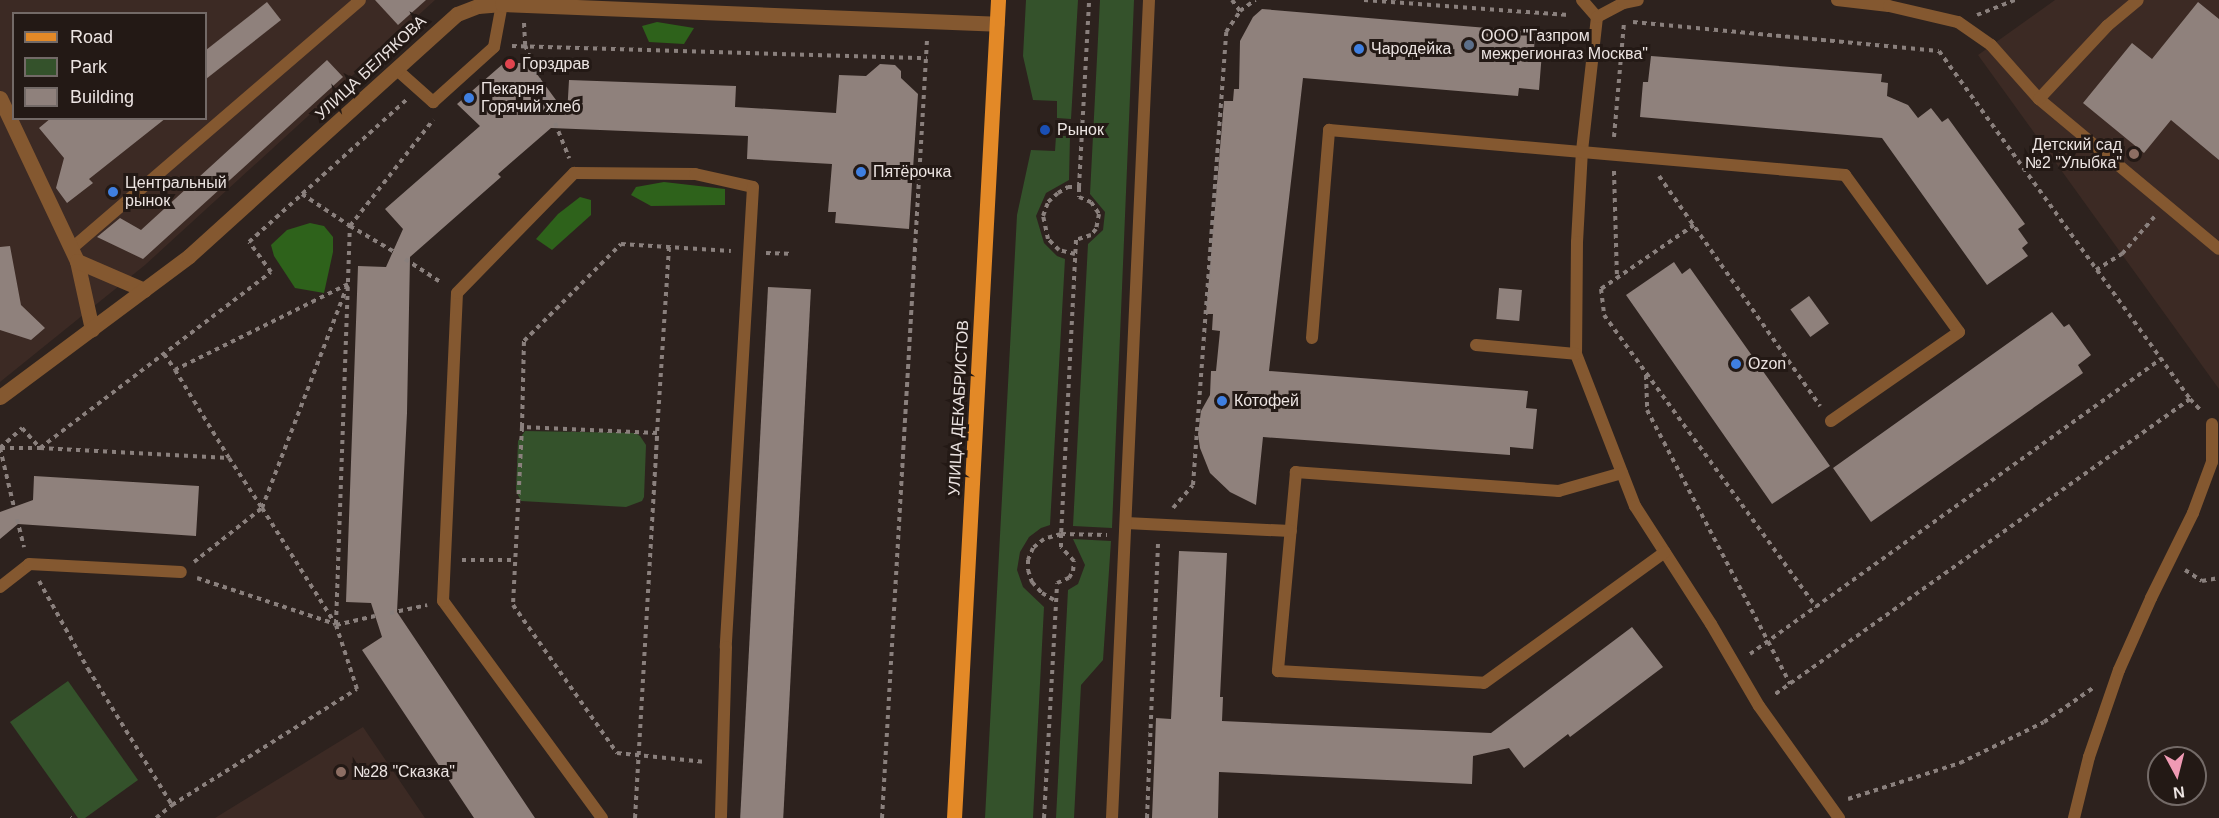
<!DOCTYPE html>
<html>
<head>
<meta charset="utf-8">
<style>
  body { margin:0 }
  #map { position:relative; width:2219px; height:818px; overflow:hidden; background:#2d221e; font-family:Arial,sans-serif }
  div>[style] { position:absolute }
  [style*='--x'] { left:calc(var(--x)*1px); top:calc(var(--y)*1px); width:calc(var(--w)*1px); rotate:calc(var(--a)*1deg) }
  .built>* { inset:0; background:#3c2a24 }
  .green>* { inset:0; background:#34522b }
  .forest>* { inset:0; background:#2e621b }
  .building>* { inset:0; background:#8f817c; transform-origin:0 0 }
  .path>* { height:4px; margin-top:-2px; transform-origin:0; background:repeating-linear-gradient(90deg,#8a807d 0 4.5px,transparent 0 9px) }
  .service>* { height:12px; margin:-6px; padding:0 6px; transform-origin:6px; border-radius:6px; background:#845830 }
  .minor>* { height:15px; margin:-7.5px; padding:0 7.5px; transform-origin:7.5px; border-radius:7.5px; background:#845830 }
  .primary>* { height:15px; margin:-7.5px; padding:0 7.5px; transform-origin:7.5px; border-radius:7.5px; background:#e38927 }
  .dots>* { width:16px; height:16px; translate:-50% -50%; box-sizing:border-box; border:3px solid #231915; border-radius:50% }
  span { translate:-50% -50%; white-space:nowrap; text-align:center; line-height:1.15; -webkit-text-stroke:6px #231915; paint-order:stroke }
  .poi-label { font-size:16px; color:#ece4e2 }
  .left { translate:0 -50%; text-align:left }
  .right { translate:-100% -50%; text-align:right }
  .street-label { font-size:16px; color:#ece4e2 }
  .legend { position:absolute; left:12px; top:12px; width:195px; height:108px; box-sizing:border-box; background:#231915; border:2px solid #736a67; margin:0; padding:8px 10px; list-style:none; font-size:18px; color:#ece4e2 }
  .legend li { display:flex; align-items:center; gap:12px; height:30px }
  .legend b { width:30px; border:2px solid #736a67 }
  .north { position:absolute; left:2147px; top:746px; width:60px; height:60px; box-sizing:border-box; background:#231915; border:2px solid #736a67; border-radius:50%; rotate:173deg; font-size:16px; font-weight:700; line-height:24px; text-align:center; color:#ece4e2 }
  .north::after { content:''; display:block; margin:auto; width:21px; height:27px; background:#f09ab4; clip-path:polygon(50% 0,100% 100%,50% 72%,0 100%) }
</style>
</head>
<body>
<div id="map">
  <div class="built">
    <i style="clip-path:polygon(evenodd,0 0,435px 0,145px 265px,0 382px,0 0,14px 14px,206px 14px,206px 118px,14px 118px,14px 14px)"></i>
    <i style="clip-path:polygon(2055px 0,2219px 0,2219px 389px,1978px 55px)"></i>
    <i style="clip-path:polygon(363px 727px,425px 818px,215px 818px)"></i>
  </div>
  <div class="green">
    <i style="clip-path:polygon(1026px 0,1078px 0,1071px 119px,1057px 118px,1057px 101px,1033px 100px,1023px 56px)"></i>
    <i style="clip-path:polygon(1100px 0,1134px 0,1112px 528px,1073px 526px,1088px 244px,1103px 230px,1105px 212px,1090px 194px)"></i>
    <i style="clip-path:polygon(1056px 136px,1070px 136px,1069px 180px,1046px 193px,1036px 216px,1044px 243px,1057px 256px,1065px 259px,1050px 525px,1041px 528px,1029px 537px,1020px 552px,1017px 570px,1023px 587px,1044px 607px,1033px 818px,985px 818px,1017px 215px,1031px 150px,1055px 151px)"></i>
    <i style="clip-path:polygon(525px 431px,635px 433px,640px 436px,646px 445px,644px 497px,642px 501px,626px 507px,521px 501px,516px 491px,518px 441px)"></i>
    <i style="clip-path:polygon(1073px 539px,1111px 541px,1103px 660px,1081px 685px,1074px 818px,1056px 818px,1068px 590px,1078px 584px,1085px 565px)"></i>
    <i style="clip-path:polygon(68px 681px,138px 780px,85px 818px,78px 818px,10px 722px)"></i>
  </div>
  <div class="forest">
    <i style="clip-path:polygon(657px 22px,694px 28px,684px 44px,649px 42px,642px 26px)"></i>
    <i style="clip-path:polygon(664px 182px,725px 189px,725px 205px,651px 206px,631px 195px,636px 187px)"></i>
    <i style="clip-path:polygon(580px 197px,591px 200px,591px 215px,552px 250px,536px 239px,558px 214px)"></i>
    <i style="clip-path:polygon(310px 223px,324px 226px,333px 237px,333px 252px,324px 293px,295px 288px,274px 256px,271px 245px,287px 230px)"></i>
  </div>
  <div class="building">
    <i style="clip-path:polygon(375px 0,426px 0,398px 25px)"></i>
    <i style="clip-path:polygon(267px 2px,281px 20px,206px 79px,206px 50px)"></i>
    <i style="clip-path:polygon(2198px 2px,2219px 19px,2219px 160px,2171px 120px,2144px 153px,2083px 103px,2132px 43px,2152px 59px)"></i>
    <i style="clip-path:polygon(1262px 9px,1535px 32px,1534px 51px,1542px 52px,1539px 90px,1519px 88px,1518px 96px,1303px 78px,1269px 371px,1528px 391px,1526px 408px,1537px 409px,1533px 449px,1510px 447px,1510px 455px,1263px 437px,1256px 505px,1230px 492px,1210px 473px,1200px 448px,1198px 434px,1201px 411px,1210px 395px,1211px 371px,1216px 371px,1220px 331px,1212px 330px,1213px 314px,1206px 314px,1224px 101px,1233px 101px,1234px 89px,1239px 89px,1240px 41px,1253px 17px)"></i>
    <i style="clip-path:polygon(1651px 56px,1882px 74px,1881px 82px,1888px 83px,1887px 96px,1908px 105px,1918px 118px,1931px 108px,1942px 122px,1948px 118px,2025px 224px,2018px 229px,2028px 243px,2022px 248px,2028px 256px,1987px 285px,1882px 138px,1640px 117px,1643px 82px,1648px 82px)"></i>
    <i style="clip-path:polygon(327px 60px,343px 77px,143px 259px,97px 237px,120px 218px,141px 230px)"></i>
    <i style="clip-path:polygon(504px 63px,527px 63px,531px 66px,567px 115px,569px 80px,736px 86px,735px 107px,836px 113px,839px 75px,866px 76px,880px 64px,895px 65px,901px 71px,901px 78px,918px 94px,909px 229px,835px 223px,836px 212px,828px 212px,832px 164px,747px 159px,748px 136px,551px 128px,498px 174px,501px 177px,410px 257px,407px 413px,397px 612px,535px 818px,474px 818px,362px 650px,382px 637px,371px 603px,346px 602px,358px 266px,386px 267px,403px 229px,385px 209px,480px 126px,457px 104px)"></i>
    <i style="clip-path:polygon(51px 118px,166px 118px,89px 179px,93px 183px,67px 203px,56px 188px,64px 158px,39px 128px)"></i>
    <i style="clip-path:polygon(10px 246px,21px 305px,45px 328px,31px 340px,0 330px,0 247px)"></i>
    <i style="clip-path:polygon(1674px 262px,1682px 274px,1690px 268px,1830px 466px,1772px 504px,1626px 295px)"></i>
    <i style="left:768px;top:287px;width:43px;height:532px;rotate:3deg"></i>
    <i style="left:1499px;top:288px;width:23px;height:31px;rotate:5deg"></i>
    <i style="left:1809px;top:296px;width:34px;height:23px;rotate:54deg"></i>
    <i style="clip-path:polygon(2052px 312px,2064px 327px,2069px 324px,2091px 355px,2078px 365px,2083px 373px,1871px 522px,1833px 468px)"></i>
    <i style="clip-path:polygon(34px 476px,199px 486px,196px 536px,18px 524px,0 539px,0 512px,33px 500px)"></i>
    <i style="clip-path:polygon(1179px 551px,1227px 553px,1220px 697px,1223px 697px,1222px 721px,1491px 733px,1632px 627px,1663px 667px,1570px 737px,1568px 734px,1524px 768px,1509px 748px,1473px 756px,1472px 784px,1219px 772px,1218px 818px,1152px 818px,1156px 718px,1171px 719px)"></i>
  </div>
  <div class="path">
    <i style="--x:1232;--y:0;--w:14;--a:54"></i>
    <i style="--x:1364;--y:0;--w:205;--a:4.2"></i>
    <i style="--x:1977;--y:15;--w:41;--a:-21.5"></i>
    <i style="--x:1633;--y:22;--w:307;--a:5.4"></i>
    <i style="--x:1939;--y:51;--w:429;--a:54.2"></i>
    <i style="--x:2190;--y:399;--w:511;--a:144.57"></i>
    <i style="--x:524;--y:23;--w:22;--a:87"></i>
    <i style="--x:525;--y:45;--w:71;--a:68.5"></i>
    <i style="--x:512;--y:46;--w:415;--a:1.7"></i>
    <i style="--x:555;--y:123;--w:38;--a:68"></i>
    <i style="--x:1614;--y:137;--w:115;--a:-85"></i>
    <i style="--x:1614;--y:171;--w:107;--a:88.4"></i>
    <i style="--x:1659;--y:176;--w:281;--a:55"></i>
    <i style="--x:1079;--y:187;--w:187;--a:-86.9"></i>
    <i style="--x:302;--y:194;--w:58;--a:33.7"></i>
    <i style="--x:350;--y:226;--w:135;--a:-51.9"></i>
    <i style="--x:1694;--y:225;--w:113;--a:145.5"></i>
    <i style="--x:1601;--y:289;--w:26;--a:83"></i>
    <i style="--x:1604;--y:315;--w:361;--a:54"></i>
    <i style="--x:669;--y:247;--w:186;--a:93.7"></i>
    <i style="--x:657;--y:433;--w:135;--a:-177.5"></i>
    <i style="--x:522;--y:427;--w:86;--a:-88.7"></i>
    <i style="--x:524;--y:341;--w:137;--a:-45"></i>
    <i style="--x:621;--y:244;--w:110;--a:3.6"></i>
    <i style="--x:766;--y:253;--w:23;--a:2"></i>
    <i style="--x:1075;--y:254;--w:16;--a:-166"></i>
    <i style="--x:1059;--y:250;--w:16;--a:-135"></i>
    <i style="--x:1048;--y:239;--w:24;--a:-102"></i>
    <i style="--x:1043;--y:216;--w:15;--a:-70"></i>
    <i style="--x:1048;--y:202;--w:13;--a:-42"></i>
    <i style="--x:1058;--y:193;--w:12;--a:-31"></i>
    <i style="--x:1068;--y:187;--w:11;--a:0"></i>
    <i style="--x:1079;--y:187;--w:10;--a:90"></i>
    <i style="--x:1079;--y:197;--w:13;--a:23"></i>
    <i style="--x:1091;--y:202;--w:14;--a:56"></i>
    <i style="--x:1099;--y:214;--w:15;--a:101"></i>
    <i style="--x:1096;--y:229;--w:8;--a:130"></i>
    <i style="--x:1091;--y:235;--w:16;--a:162"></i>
    <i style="--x:1076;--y:240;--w:294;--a:92.9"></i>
    <i style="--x:1061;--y:534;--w:46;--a:1.2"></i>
    <i style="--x:405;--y:259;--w:44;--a:33"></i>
    <i style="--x:2096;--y:270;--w:31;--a:-32"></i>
    <i style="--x:2122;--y:254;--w:50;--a:-49"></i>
    <i style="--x:164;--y:354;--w:19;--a:55"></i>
    <i style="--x:1646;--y:375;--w:35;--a:88"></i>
    <i style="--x:1647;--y:410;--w:309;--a:62.4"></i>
    <i style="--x:2190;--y:399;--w:16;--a:47"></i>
    <i style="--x:522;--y:427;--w:178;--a:92.9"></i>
    <i style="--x:513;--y:605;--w:181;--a:54.9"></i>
    <i style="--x:617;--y:753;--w:89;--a:5.8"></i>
    <i style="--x:0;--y:448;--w:30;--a:-42"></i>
    <i style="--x:22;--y:428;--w:27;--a:48"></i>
    <i style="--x:40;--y:448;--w:290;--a:-37.3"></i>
    <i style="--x:271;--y:272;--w:37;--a:-126"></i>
    <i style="--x:249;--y:242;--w:212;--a:-42.1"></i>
    <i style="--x:0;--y:448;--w:61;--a:76.7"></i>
    <i style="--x:1;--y:448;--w:39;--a:0"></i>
    <i style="--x:40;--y:448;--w:189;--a:3"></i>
    <i style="--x:1173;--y:508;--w:30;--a:-49"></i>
    <i style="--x:1193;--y:485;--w:454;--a:-85.8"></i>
    <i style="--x:1226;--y:32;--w:25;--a:-56"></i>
    <i style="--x:1240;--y:11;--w:19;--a:-36"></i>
    <i style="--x:17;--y:519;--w:29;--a:76"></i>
    <i style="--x:462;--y:560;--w:53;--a:0"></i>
    <i style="--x:194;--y:562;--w:87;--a:-38.5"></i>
    <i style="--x:262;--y:508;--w:240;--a:-69"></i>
    <i style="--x:348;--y:284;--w:193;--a:153.6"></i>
    <i style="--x:175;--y:370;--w:103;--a:58.5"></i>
    <i style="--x:229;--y:458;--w:60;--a:56.6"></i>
    <i style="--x:262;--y:508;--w:138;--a:57.7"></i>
    <i style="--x:2185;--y:570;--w:20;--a:33"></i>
    <i style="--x:2202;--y:581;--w:17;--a:-10"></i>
    <i style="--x:197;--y:578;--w:145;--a:18.4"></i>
    <i style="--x:39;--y:581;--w:101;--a:60.9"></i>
    <i style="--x:88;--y:669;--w:160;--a:58.3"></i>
    <i style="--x:390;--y:613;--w:38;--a:-12"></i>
    <i style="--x:336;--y:624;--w:398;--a:-88"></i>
    <i style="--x:350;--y:226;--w:50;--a:30.2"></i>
    <i style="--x:1750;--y:654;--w:506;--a:-35.67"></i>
    <i style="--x:1848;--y:799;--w:118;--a:-17.8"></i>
    <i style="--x:1960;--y:763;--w:93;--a:-26"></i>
    <i style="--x:2044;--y:722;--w:60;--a:-34.8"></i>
    <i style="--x:70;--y:817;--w:1;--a:45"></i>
    <i style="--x:156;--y:818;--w:21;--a:-39"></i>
    <i style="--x:172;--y:805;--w:218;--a:-32.1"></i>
    <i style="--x:357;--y:689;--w:67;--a:-108.2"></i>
    <i style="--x:336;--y:625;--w:40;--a:-13"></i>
    <i style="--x:635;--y:818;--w:386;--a:-86.7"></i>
    <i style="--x:882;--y:818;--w:779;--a:-86.69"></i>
    <i style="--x:1044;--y:818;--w:235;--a:-86.8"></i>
    <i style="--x:1057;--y:583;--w:13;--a:-23"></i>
    <i style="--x:1069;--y:578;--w:8;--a:-60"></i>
    <i style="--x:1073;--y:571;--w:10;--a:-84"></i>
    <i style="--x:1074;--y:561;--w:19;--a:-133"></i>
    <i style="--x:1061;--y:547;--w:13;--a:-90"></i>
    <i style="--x:1061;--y:534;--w:18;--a:164"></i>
    <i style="--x:1044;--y:539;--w:14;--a:141"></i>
    <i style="--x:1033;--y:548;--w:13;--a:113"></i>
    <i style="--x:1028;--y:560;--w:10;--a:90"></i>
    <i style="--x:1028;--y:570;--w:13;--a:72"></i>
    <i style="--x:1032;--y:582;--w:15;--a:48"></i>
    <i style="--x:1042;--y:593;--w:16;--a:30"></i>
    <i style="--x:1147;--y:818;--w:275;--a:-87.7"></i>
  </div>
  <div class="service">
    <i style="--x:1582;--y:0;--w:23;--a:49"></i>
    <i style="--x:1597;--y:17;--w:134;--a:96.4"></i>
    <i style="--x:1582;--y:150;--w:92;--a:93.1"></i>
    <i style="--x:1577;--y:242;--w:112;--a:90.5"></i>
    <i style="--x:1576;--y:354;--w:163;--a:68.8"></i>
    <i style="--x:1635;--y:506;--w:140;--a:57.2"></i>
    <i style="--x:1711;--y:624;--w:95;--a:59.7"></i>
    <i style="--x:1759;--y:706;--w:138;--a:54.5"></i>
    <i style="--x:1837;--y:0;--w:52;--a:6.6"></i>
    <i style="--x:1889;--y:6;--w:71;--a:13.1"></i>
    <i style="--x:1958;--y:22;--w:40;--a:34.9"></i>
    <i style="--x:1991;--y:45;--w:72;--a:48.4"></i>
    <i style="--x:2039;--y:99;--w:234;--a:39.8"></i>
    <i style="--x:1597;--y:17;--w:30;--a:-28"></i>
    <i style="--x:1623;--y:3;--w:15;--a:-11"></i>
    <i style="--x:396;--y:69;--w:50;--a:41.7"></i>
    <i style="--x:433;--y:102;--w:82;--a:-42"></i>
    <i style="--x:494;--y:47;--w:44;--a:-79.5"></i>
    <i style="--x:2039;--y:99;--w:100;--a:-47"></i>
    <i style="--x:2107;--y:26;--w:40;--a:-40"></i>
    <i style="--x:71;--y:249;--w:381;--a:-40.7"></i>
    <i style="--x:1312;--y:338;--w:209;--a:-85.3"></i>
    <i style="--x:1329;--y:130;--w:518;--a:4.98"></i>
    <i style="--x:1845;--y:175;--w:194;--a:54"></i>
    <i style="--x:1959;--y:332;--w:156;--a:145.2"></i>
    <i style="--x:1476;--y:345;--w:100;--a:5.1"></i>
    <i style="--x:1622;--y:473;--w:66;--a:164.1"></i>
    <i style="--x:1559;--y:491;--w:264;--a:-175.9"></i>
    <i style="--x:1296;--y:472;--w:200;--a:95.2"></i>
    <i style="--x:1278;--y:671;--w:206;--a:3.3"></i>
    <i style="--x:1484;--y:683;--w:223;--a:-35.9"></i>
    <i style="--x:1126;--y:523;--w:165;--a:2.8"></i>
    <i style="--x:0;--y:587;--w:37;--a:-38"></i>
    <i style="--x:29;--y:564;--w:152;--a:3"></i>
    <i style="--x:602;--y:818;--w:269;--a:-126.2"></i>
    <i style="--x:443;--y:601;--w:308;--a:-87.4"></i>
    <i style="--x:457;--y:293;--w:168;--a:-45.7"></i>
    <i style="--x:574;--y:173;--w:121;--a:0.5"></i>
    <i style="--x:695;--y:174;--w:59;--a:12.6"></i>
    <i style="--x:753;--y:187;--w:461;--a:93.4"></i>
    <i style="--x:726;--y:647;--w:171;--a:91.7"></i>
    <i style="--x:1112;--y:818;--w:819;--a:-87.41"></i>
    <i style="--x:2074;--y:818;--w:63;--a:-76.2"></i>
    <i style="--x:2089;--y:757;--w:92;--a:-71"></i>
    <i style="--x:2119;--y:670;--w:79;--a:-66"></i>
    <i style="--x:2151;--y:598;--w:95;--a:-63.7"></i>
    <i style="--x:2193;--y:513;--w:54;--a:-69.6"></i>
    <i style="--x:2212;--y:462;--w:38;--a:-90"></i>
  </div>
  <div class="minor">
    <i style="--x:0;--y:98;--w:180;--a:64.7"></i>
    <i style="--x:77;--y:261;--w:70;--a:77.6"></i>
    <i style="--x:77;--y:261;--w:73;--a:23.4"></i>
    <i style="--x:0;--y:397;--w:236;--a:-36.7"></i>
    <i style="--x:189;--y:256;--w:361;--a:-42.1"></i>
    <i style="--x:457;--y:14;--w:22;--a:-21"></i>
    <i style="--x:478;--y:6;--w:24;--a:-5"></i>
    <i style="--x:502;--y:4;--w:495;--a:2.3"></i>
  </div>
  <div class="primary">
    <i style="--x:954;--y:818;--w:819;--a:-86.92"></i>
  </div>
  <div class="dots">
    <i style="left:1469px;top:45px;background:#5c6f8a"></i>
    <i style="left:1359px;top:49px;background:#3f7fe0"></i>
    <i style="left:510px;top:64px;background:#e0444e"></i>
    <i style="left:469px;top:98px;background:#3f7fe0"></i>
    <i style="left:1045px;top:130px;background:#1a4fb4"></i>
    <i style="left:2134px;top:154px;background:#8d6e63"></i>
    <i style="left:861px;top:172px;background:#3f7fe0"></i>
    <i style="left:113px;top:192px;background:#3f7fe0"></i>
    <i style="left:1736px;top:364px;background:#3f7fe0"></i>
    <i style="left:1222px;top:401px;background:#3f7fe0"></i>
    <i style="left:341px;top:772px;background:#8d6e63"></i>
  </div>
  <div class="poi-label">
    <span class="left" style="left:1481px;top:45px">ООО "Газпром<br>межрегионгаз Москва"</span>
    <span class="left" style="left:1371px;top:49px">Чародейка</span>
    <span class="left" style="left:522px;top:64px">Горздрав</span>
    <span class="left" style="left:481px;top:98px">Пекарня<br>Горячий хлеб</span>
    <span class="left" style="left:1057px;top:130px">Рынок</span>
    <span class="right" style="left:2122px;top:154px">Детский сад<br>№2 "Улыбка"</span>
    <span class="left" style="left:873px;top:172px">Пятёрочка</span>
    <span class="left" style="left:125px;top:192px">Центральный<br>рынок</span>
    <span class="left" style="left:1748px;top:364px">Ozon</span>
    <span class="left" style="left:1234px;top:401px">Котофей</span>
    <span class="left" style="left:353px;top:772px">№28 "Сказка"</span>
  </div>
  <div class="street-label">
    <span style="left:371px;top:68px;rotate:-43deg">УЛИЦА БЕЛЯКОВА</span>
    <span style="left:959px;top:408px;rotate:-87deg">УЛИЦА ДЕКАБРИСТОВ</span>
  </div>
  <ul class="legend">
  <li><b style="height:8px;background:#e38927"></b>Road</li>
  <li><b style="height:16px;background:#34522b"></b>Park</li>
  <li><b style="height:16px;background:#8f817c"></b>Building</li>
  </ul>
  <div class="north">N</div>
</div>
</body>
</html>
